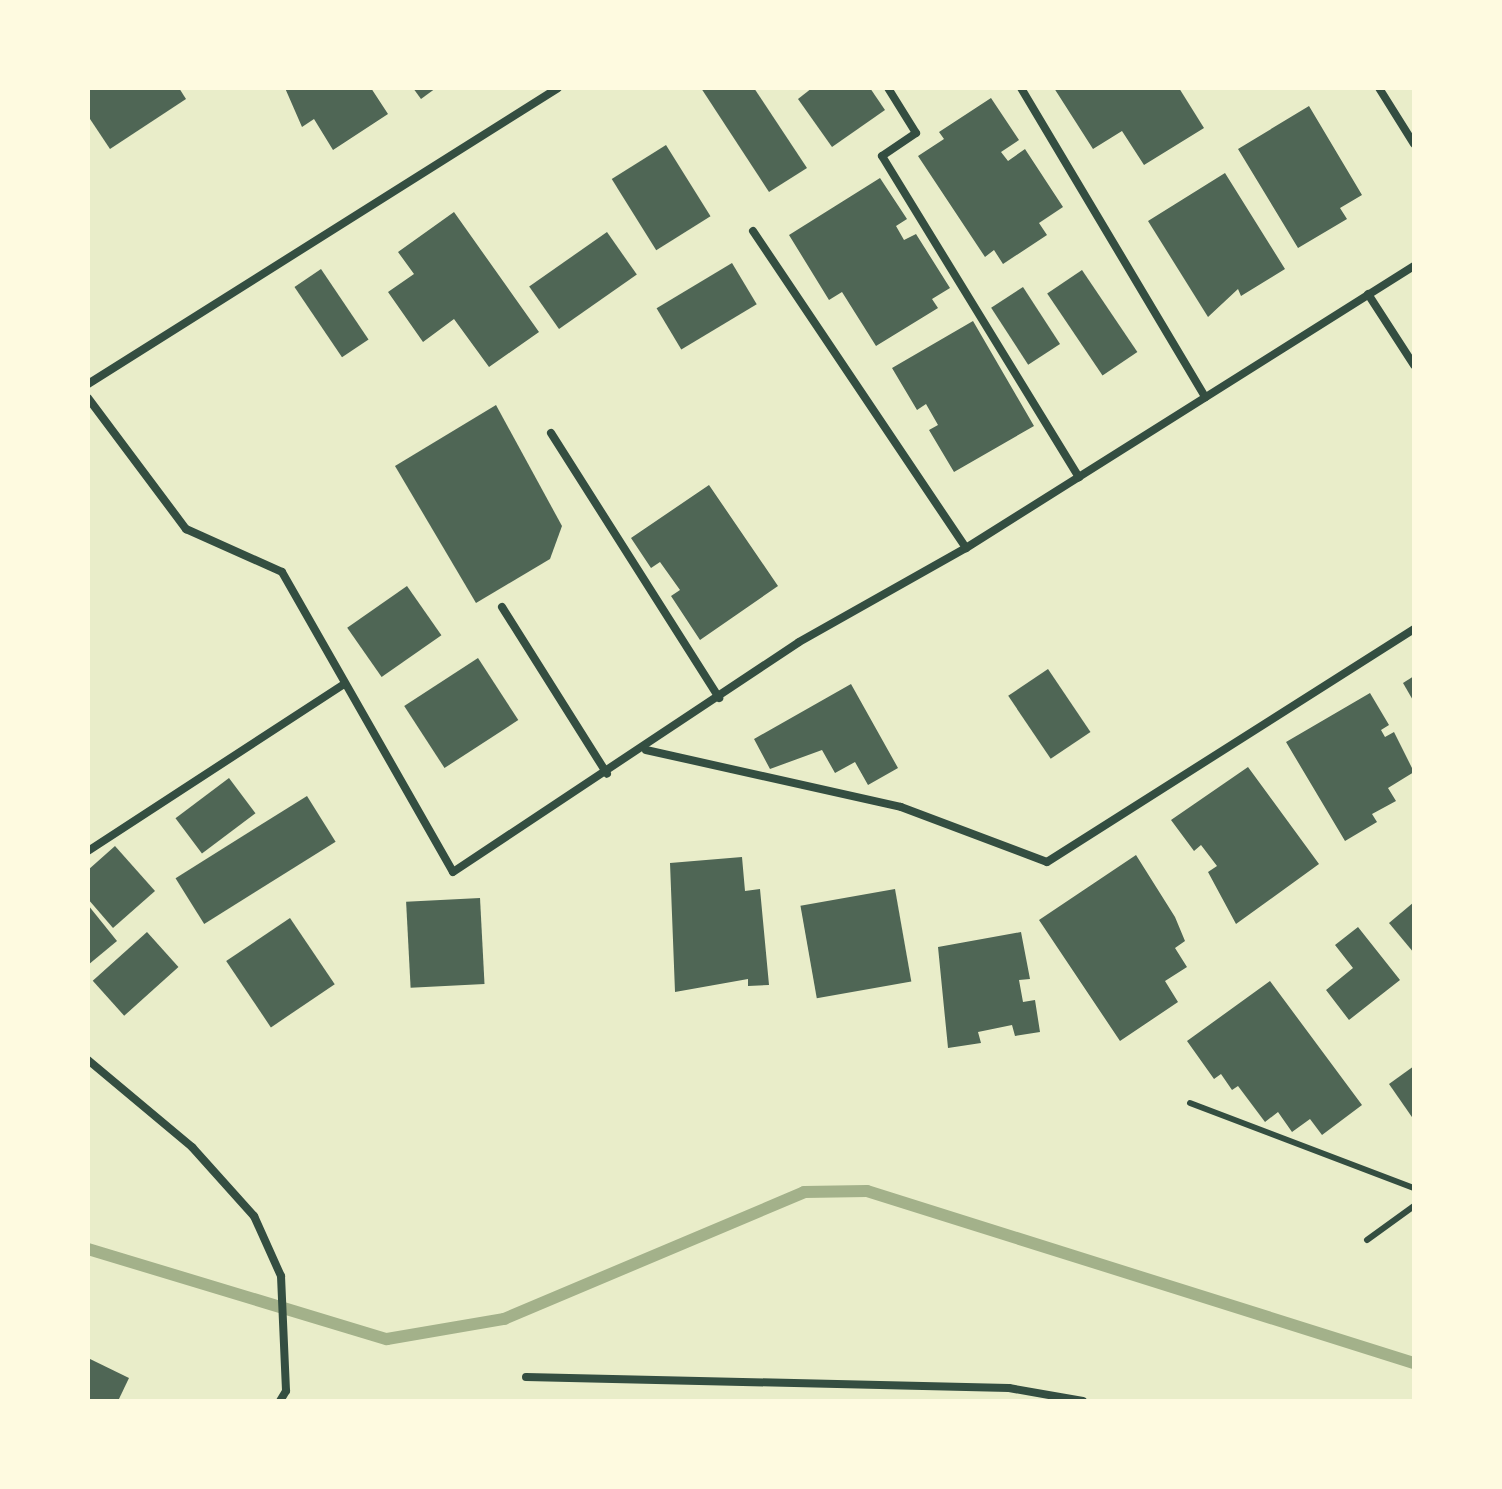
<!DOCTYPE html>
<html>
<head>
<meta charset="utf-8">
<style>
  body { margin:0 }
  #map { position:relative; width:1502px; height:1489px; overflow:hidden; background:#e9edc9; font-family:"Sofia Sans Condensed",sans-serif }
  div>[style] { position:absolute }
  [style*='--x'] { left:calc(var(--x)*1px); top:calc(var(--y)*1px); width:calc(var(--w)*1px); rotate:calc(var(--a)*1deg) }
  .stream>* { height:12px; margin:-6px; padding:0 6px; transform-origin:6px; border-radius:6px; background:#a3b18a }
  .building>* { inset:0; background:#4f6655; transform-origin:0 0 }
  .service>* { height:6px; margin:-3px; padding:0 3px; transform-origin:3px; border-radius:3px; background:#344e41 }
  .minor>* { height:8px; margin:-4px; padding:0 4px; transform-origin:4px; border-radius:4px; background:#344e41 }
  span { translate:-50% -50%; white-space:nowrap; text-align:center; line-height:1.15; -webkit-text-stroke:8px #fefae0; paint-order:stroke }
  .frame { position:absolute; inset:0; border:90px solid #fefae0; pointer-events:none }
</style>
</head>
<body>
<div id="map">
  <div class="stream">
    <i style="--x:88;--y:1249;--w:312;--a:16.8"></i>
    <i style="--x:387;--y:1339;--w:119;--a:-9.7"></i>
    <i style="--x:504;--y:1319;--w:326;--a:-22.9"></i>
    <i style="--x:804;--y:1192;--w:63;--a:-0.9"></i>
    <i style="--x:867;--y:1191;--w:573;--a:17.46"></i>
  </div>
  <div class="building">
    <i style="clip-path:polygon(88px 88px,179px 88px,186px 99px,110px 149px,88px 116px)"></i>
    <i style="clip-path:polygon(285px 88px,371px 88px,388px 114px,333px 150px,314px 119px,302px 127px)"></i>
    <i style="clip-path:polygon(413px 88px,436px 88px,421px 99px)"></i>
    <i style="clip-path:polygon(701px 88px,754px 88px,807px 168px,769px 192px)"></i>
    <i style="clip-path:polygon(812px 88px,870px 88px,885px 110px,832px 147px,798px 99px)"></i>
    <i style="clip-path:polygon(1054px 88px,1179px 88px,1204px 128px,1144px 165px,1122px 131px,1093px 149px)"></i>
    <i style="clip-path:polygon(991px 98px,1019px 140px,1001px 152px,1008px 161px,1025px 149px,1063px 207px,1039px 223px,1047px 235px,1003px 264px,994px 250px,985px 257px,918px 156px,944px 139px,939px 132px)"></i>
    <i style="clip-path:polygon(1309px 106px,1362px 195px,1340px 208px,1347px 219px,1298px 248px,1238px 149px)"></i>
    <i style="left:666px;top:145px;width:84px;height:64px;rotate:58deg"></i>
    <i style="clip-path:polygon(1225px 173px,1285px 269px,1241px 296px,1238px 289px,1208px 317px,1148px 221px)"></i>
    <i style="clip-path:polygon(880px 178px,907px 219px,896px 226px,904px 240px,916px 234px,950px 288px,932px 299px,938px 308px,876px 346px,842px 292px,829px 300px,789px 235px)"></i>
    <i style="clip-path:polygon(454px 212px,539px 332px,489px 367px,454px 319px,423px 342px,388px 292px,414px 274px,398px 252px)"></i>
    <i style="left:607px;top:232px;width:52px;height:95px;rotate:55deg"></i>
    <i style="left:732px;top:263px;width:48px;height:88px;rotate:59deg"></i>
    <i style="left:321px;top:269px;width:85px;height:32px;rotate:56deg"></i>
    <i style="left:1082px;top:270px;width:99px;height:42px;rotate:56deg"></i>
    <i style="left:1023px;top:287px;width:68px;height:38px;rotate:57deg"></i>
    <i style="clip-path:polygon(973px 321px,1034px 426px,954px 472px,929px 430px,938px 425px,926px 404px,917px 410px,892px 368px)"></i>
    <i style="clip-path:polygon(496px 405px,562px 526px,550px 559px,476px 603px,395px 466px)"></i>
    <i style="clip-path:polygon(709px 485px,778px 586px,700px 640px,671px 596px,680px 590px,660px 562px,651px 568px,631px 538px)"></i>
    <i style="left:407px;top:586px;width:60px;height:73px;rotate:55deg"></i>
    <i style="left:478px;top:658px;width:74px;height:88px;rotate:57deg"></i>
    <i style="left:1048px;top:669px;width:76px;height:48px;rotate:56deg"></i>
    <i style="clip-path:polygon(1414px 676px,1414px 702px,1403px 683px)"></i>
    <i style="clip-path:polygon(851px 684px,898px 768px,868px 785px,855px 762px,835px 773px,822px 750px,770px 769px,754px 739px)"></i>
    <i style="clip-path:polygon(1370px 693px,1389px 725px,1381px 730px,1385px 737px,1394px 732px,1414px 772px,1388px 788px,1396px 801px,1372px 814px,1377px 822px,1345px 841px,1286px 742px)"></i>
    <i style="clip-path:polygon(1248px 767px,1319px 864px,1236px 924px,1208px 872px,1217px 866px,1201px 845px,1194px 851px,1171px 820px)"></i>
    <i style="left:229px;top:778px;width:44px;height:67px;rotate:53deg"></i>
    <i style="left:307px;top:796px;width:54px;height:155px;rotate:58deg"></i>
    <i style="clip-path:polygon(115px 846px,155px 891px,113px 928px,88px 899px,88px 870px)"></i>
    <i style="clip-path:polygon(1136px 855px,1175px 917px,1185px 941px,1175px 948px,1187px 967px,1165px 981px,1178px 1002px,1120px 1041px,1039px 920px)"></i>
    <i style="clip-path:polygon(742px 857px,745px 891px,760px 889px,769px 985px,748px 986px,748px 979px,675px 992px,670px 863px)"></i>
    <i style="left:895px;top:889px;width:94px;height:96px;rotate:80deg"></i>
    <i style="left:480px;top:898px;width:86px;height:74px;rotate:87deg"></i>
    <i style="clip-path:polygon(1414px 902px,1414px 953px,1389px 923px)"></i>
    <i style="clip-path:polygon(88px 905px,117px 941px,88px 965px)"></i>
    <i style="left:290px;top:918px;width:80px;height:77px;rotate:56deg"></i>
    <i style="clip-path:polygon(1358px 927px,1400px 980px,1349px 1020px,1326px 990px,1353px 968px,1335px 945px)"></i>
    <i style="left:147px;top:932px;width:47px;height:73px;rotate:48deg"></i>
    <i style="clip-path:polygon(1021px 932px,1030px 979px,1019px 980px,1023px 1002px,1035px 1000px,1040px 1032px,1015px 1036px,1012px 1025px,978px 1032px,981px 1043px,948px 1048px,938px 947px)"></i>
    <i style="clip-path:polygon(1270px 981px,1362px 1105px,1322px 1135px,1310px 1119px,1292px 1132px,1278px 1112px,1265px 1122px,1238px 1086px,1232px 1090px,1221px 1074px,1214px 1079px,1187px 1041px)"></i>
    <i style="clip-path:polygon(1414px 1066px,1414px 1120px,1389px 1084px)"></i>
    <i style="clip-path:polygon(88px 1358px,129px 1378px,118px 1401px,88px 1401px)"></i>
  </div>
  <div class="service">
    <i style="--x:1190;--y:1103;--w:240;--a:20.8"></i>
    <i style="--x:1367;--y:1240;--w:58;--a:-35.9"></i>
  </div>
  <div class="minor">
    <i style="--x:888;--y:88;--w:53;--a:58.1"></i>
    <i style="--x:916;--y:133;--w:41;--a:145.9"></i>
    <i style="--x:882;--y:156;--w:377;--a:58.5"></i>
    <i style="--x:1021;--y:88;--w:360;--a:59.2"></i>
    <i style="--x:1379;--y:88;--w:66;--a:58"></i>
    <i style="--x:753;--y:231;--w:382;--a:56.1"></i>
    <i style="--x:1368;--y:294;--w:85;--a:57.1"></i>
    <i style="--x:88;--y:384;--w:555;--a:-32.2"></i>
    <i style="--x:88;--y:398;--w:164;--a:53.2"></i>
    <i style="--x:186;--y:529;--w:105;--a:24.1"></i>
    <i style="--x:282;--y:572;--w:345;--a:60.3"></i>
    <i style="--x:453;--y:872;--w:415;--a:-33.6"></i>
    <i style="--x:799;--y:642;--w:192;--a:-29.4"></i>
    <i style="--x:966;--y:548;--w:529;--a:-32.19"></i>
    <i style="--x:551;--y:433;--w:314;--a:57.6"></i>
    <i style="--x:502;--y:607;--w:197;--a:57.8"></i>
    <i style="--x:646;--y:750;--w:261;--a:12.6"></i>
    <i style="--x:901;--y:807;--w:156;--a:20.6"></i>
    <i style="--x:1047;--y:862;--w:435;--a:-32.4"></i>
    <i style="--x:88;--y:851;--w:304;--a:-33.1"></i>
    <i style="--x:88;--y:1060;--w:136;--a:39.9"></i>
    <i style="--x:192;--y:1147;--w:93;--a:48.1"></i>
    <i style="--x:254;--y:1216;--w:66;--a:65.8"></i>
    <i style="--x:281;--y:1276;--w:115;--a:87.5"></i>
    <i style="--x:286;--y:1391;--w:12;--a:121"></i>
    <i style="--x:526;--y:1377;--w:483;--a:1.3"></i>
    <i style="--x:1009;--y:1388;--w:75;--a:10"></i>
  </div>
  <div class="frame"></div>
</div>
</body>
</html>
